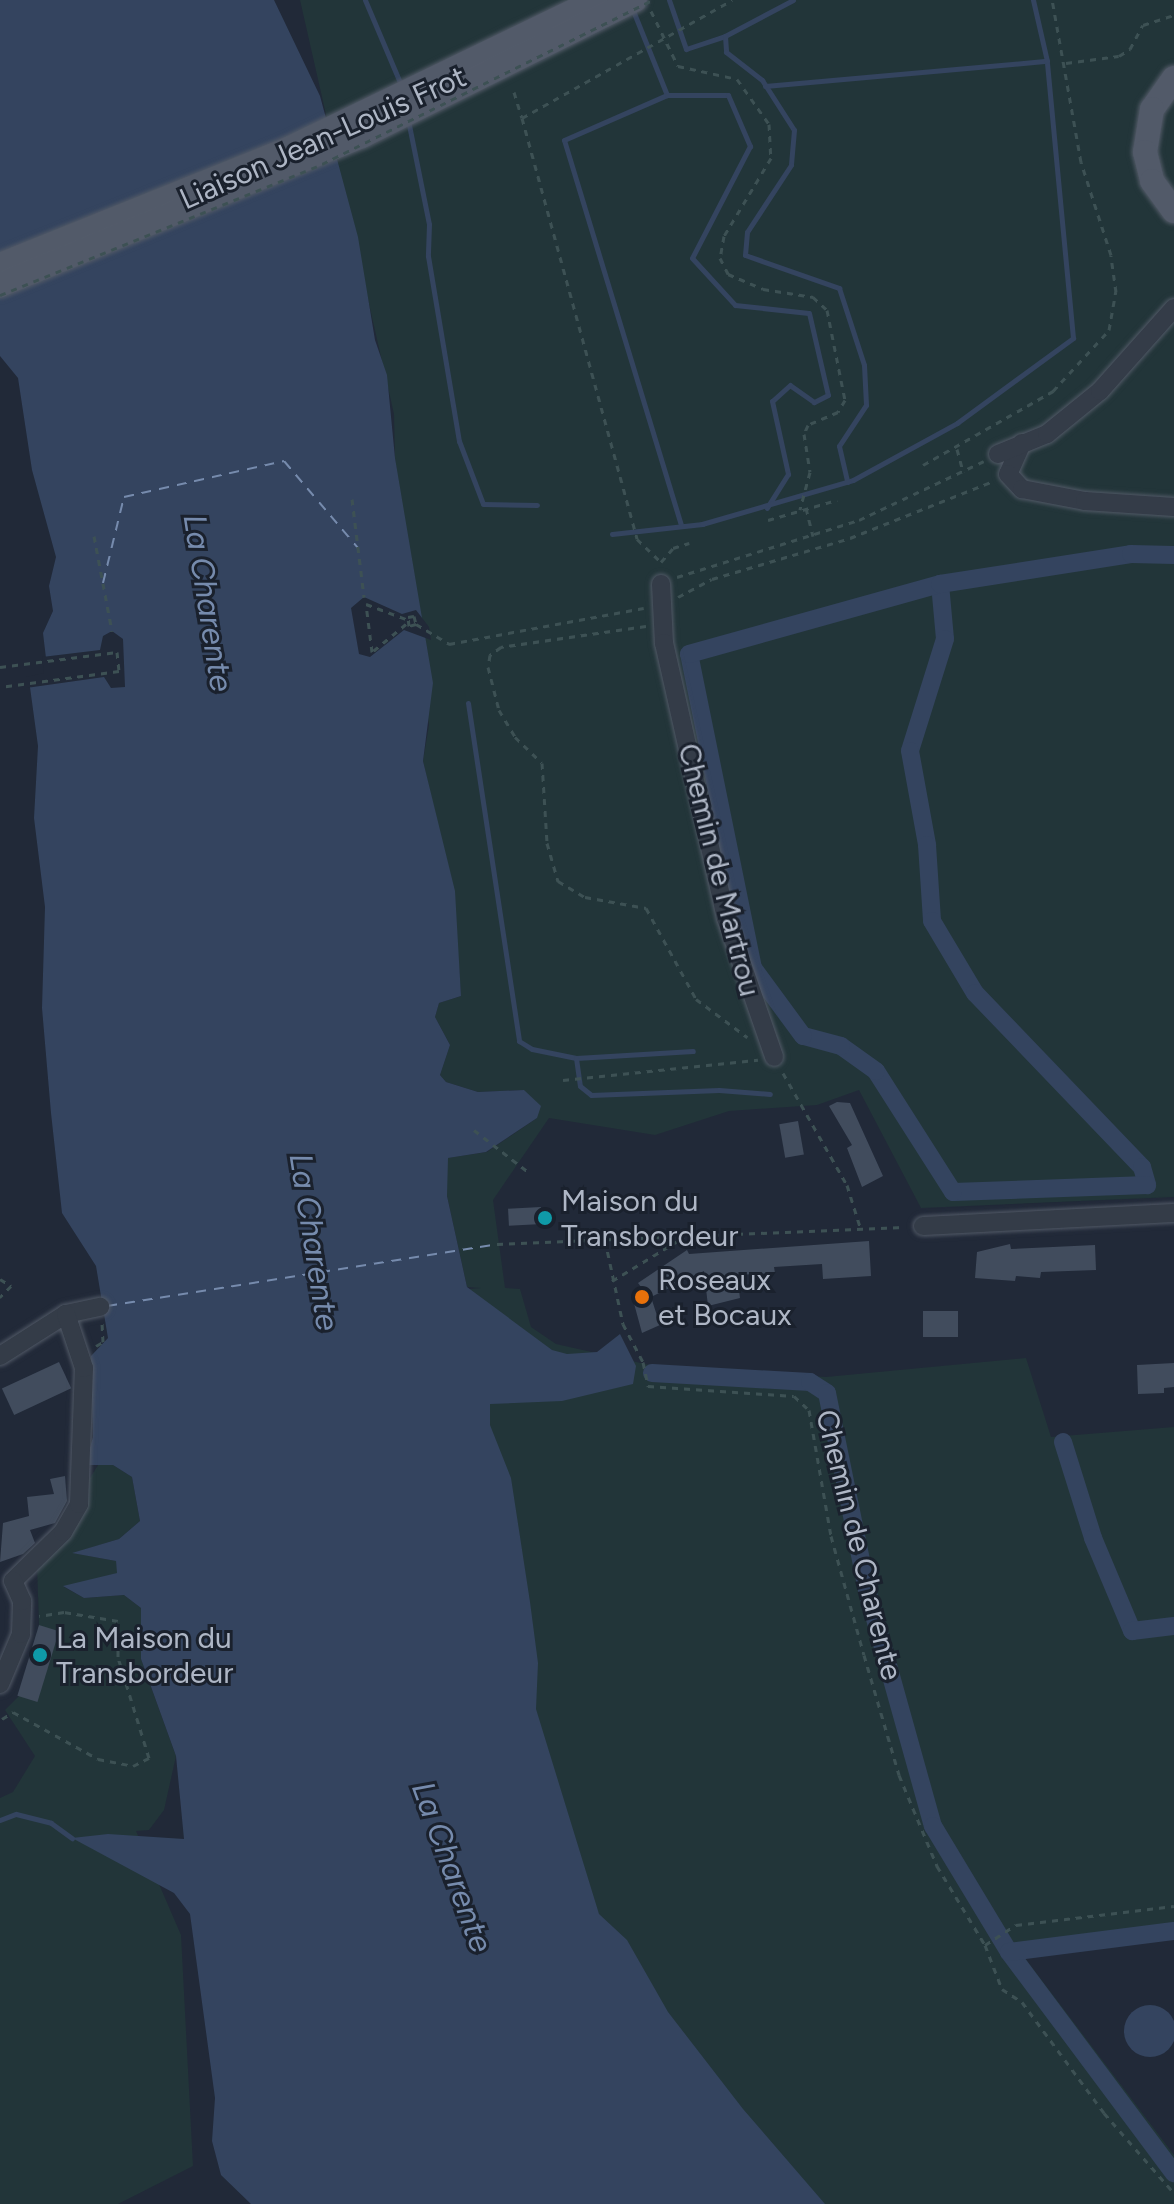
<!DOCTYPE html>
<html>
<head>
<meta charset="utf-8">
<style>
  body { margin:0 }
  #map { position:relative; width:1174px; height:2204px; overflow:hidden; background:#212938; font-family:Figtree,sans-serif }
  div>[style] { position:absolute }
  [style*='--x'] { left:calc(var(--x)*1px); top:calc(var(--y)*1px); width:calc(var(--w)*1px); rotate:calc(var(--a)*1deg) }
  .green>* { inset:0; background:#223539 }
  .water>* { inset:0; background:#34445f }
  .round { border-radius:50% }
  .pier>* { inset:0; background:#212938 }
  .stream>* { height:5px; margin:-2.5px; padding:0 2.5px; transform-origin:2.5px; border-radius:2.5px; background:#34445f }
  .canal>* { height:18px; margin:-9px; padding:0 9px; transform-origin:9px; border-radius:9px; background:#34445f }
  .ferry>* { height:2px; margin-top:-1px; transform-origin:0; background:repeating-linear-gradient(90deg,#768bad 0 10px,transparent 0 18px) }
  .building>* { inset:0; background:#414c5d; transform-origin:0 0 }
  .path>* { height:3px; margin-top:-1.5px; transform-origin:0; background:repeating-linear-gradient(90deg,#3d5154 0 6px,transparent 0 12px) }
  .roads { filter:drop-shadow(0 0 2px #515966) drop-shadow(0 0 2px #515966) }
  .minor>* { height:18px; margin:-9px; padding:0 9px; transform-origin:9px; border-radius:9px; background:#343c48 }
  .major>* { height:24px; margin:-12px; padding:0 12px; transform-origin:12px; border-radius:12px; background:#525a69 }
  .path-bridge>* { height:3px; margin-top:-1.5px; transform-origin:0; background:repeating-linear-gradient(90deg,#3d5154 0 6px,transparent 0 12px) }
  .dots>* { width:22px; height:22px; translate:-50% -50%; box-sizing:border-box; border:4px solid #1a212d; border-radius:50% }
  span { translate:-50% -50%; white-space:nowrap; text-align:center; line-height:1.15; -webkit-text-stroke:6px #1a212d; paint-order:stroke }
  .street-label { font-size:30px; color:#aeb6c5 }
  .poi-label { font-size:30px; color:#aeb6c5 }
  .left { translate:0 -50%; text-align:left }
  .water-label { font-size:32px; color:#768bad; font-style:italic }
</style>
</head>
<body>
<div id="map">
  <div class="green">
    <i style="clip-path:polygon(300px 0,1174px 0,1174px 1197px,921px 1208px,859px 1090px,817px 1105px,729px 1111px,655px 1135px,549px 1118px,493px 1200px,505px 1288px,520px 1289px,531px 1327px,556px 1344px,654px 1366px,826px 1377px,1026px 1358px,1051px 1437px,1174px 1427px,1174px 1932px,1022px 1954px,1174px 2155px,1174px 2204px,802px 2204px,611px 1945px,523px 1723px,484px 1393px,542px 1358px,469px 1289px,481px 1288px,467px 1287px,447px 1196px,447px 1158px,487px 1152px,537px 1118px,524px 1090px,478px 1092px,446px 1082px,440px 1075px,450px 1045px,435px 1017px,439px 1003px,461px 996px,454px 897px,423px 761px,429px 725px,395px 458px,394px 414px)"></i>
    <i style="clip-path:polygon(98px 1465px,113px 1465px,132px 1477px,140px 1521px,119px 1539px,74px 1553px,116px 1561px,118px 1573px,64px 1587px,84px 1598px,124px 1595px,141px 1608px,141px 1659px,176px 1756px,164px 1810px,149px 1830px,136px 1831px,181px 1935px,193px 2166px,118px 2204px,0 2204px,0 1798px,13px 1792px,35px 1756px,5px 1710px,19px 1696px,39px 1625px,37px 1565px)"></i>
  </div>
  <div class="water">
    <i style="clip-path:polygon(0 0,274px 0,320px 96px,358px 237px,375px 340px,387px 375px,395px 458px,433px 683px,423px 761px,455px 891px,461px 996px,439px 1003px,435px 1017px,450px 1045px,440px 1075px,446px 1082px,478px 1092px,524px 1090px,541px 1106px,537px 1118px,486px 1152px,448px 1158px,447px 1196px,467px 1287px,552px 1350px,567px 1354px,597px 1352px,620px 1334px,636px 1366px,633px 1384px,562px 1401px,490px 1404px,490px 1425px,511px 1478px,530px 1602px,538px 1663px,536px 1709px,599px 1914px,627px 1940px,668px 2012px,743px 2109px,825px 2204px,251px 2204px,221px 2175px,212px 2141px,215px 2098px,190px 1914px,174px 1893px,72px 1838px,108px 1834px,184px 1839px,176px 1756px,141px 1659px,141px 1608px,124px 1595px,84px 1598px,63px 1586px,117px 1573px,116px 1561px,72px 1553px,119px 1539px,140px 1521px,132px 1477px,113px 1465px,85px 1465px,93px 1437px,91px 1356px,108px 1338px,96px 1266px,62px 1213px,51px 1113px,42px 1008px,45px 907px,34px 818px,38px 746px,29px 680px,48px 675px,43px 633px,53px 611px,49px 586px,56px 557px,32px 470px,18px 378px,0 356px)"></i>
    <i class="round" style="left:1124px;top:2005px;width:52px;height:52px"></i>
  </div>
  <div class="pier">
    <i style="clip-path:polygon(364px 597px,402px 614px,416px 610px,429px 627px,431px 640px,404px 630px,370px 657px,359px 654px,351px 608px)"></i>
    <i style="clip-path:polygon(112px 631px,123px 639px,125px 687px,111px 688px,104px 677px,26px 688px,26px 677px,44px 673px,42px 657px,100px 650px,103px 636px)"></i>
  </div>
  <div class="stream">
    <i style="--x:365;--y:0;--w:95;--a:67"></i>
    <i style="--x:669;--y:0;--w:52;--a:70.9"></i>
    <i style="--x:686;--y:49;--w:41;--a:-18.4"></i>
    <i style="--x:793;--y:0;--w:77;--a:152.1"></i>
    <i style="--x:725;--y:36;--w:16;--a:86"></i>
    <i style="--x:726;--y:52;--w:46;--a:37.9"></i>
    <i style="--x:762;--y:80;--w:59;--a:57.4"></i>
    <i style="--x:794;--y:130;--w:35;--a:95"></i>
    <i style="--x:791;--y:165;--w:80;--a:123.3"></i>
    <i style="--x:747;--y:232;--w:23;--a:95"></i>
    <i style="--x:745;--y:255;--w:100;--a:19.3"></i>
    <i style="--x:839;--y:288;--w:81;--a:72"></i>
    <i style="--x:864;--y:365;--w:40;--a:87.1"></i>
    <i style="--x:866;--y:405;--w:49;--a:123.4"></i>
    <i style="--x:839;--y:446;--w:37;--a:77"></i>
    <i style="--x:632;--y:8;--w:94;--a:68.1"></i>
    <i style="--x:765;--y:86;--w:283;--a:-5.1"></i>
    <i style="--x:408;--y:120;--w:106;--a:78.6"></i>
    <i style="--x:429;--y:224;--w:32;--a:92"></i>
    <i style="--x:428;--y:256;--w:188;--a:80.5"></i>
    <i style="--x:459;--y:441;--w:67;--a:69.1"></i>
    <i style="--x:483;--y:504;--w:54;--a:1.1"></i>
    <i style="--x:681;--y:525;--w:402;--a:-106.9"></i>
    <i style="--x:564;--y:140;--w:112;--a:-23.6"></i>
    <i style="--x:667;--y:95;--w:61;--a:0"></i>
    <i style="--x:728;--y:95;--w:56;--a:66.7"></i>
    <i style="--x:750;--y:146;--w:126;--a:117.4"></i>
    <i style="--x:692;--y:258;--w:64;--a:47.5"></i>
    <i style="--x:735;--y:305;--w:74;--a:6.2"></i>
    <i style="--x:809;--y:313;--w:84;--a:77"></i>
    <i style="--x:828;--y:395;--w:16;--a:153"></i>
    <i style="--x:814;--y:402;--w:29;--a:-145"></i>
    <i style="--x:790;--y:385;--w:24;--a:138"></i>
    <i style="--x:772;--y:401;--w:75;--a:77.6"></i>
    <i style="--x:788;--y:474;--w:40;--a:122"></i>
    <i style="--x:612;--y:534;--w:91;--a:-6.3"></i>
    <i style="--x:702;--y:524;--w:157;--a:-16.2"></i>
    <i style="--x:853;--y:480;--w:119;--a:-28.7"></i>
    <i style="--x:957;--y:423;--w:144;--a:-36.2"></i>
    <i style="--x:1073;--y:338;--w:278;--a:-95.4"></i>
    <i style="--x:1047;--y:61;--w:63;--a:-102.9"></i>
    <i style="--x:468;--y:703;--w:342;--a:81.4"></i>
    <i style="--x:519;--y:1041;--w:15;--a:32"></i>
    <i style="--x:532;--y:1049;--w:45;--a:11.6"></i>
    <i style="--x:576;--y:1058;--w:117;--a:-3.4"></i>
    <i style="--x:576;--y:1058;--w:28;--a:82"></i>
    <i style="--x:580;--y:1086;--w:14;--a:39"></i>
    <i style="--x:591;--y:1095;--w:128;--a:-2.2"></i>
    <i style="--x:719;--y:1090;--w:51;--a:4.5"></i>
    <i style="--x:0;--y:1820;--w:17;--a:-21"></i>
    <i style="--x:16;--y:1814;--w:36;--a:14"></i>
    <i style="--x:51;--y:1823;--w:26;--a:36"></i>
  </div>
  <div class="canal">
    <i style="--x:940;--y:584;--w:55;--a:84.8"></i>
    <i style="--x:945;--y:639;--w:117;--a:107.4"></i>
    <i style="--x:910;--y:751;--w:96;--a:79.7"></i>
    <i style="--x:927;--y:845;--w:76;--a:86.2"></i>
    <i style="--x:932;--y:921;--w:84;--a:59.2"></i>
    <i style="--x:975;--y:993;--w:241;--a:46.2"></i>
    <i style="--x:1142;--y:1167;--w:19;--a:74"></i>
    <i style="--x:1147;--y:1185;--w:194;--a:177.9"></i>
    <i style="--x:953;--y:1192;--w:143;--a:-122.5"></i>
    <i style="--x:876;--y:1071;--w:43;--a:-144.5"></i>
    <i style="--x:841;--y:1046;--w:39;--a:-165"></i>
    <i style="--x:803;--y:1036;--w:84;--a:-126.3"></i>
    <i style="--x:753;--y:968;--w:320;--a:-101.5"></i>
    <i style="--x:689;--y:654;--w:261;--a:-15.6"></i>
    <i style="--x:940;--y:584;--w:193;--a:-8.9"></i>
    <i style="--x:1131;--y:554;--w:43;--a:1.3"></i>
    <i style="--x:652;--y:1373;--w:158;--a:3.3"></i>
    <i style="--x:810;--y:1382;--w:20;--a:33"></i>
    <i style="--x:827;--y:1393;--w:201;--a:78.5"></i>
    <i style="--x:867;--y:1590;--w:245;--a:74.4"></i>
    <i style="--x:933;--y:1826;--w:147;--a:58.9"></i>
    <i style="--x:1009;--y:1952;--w:276;--a:53.3"></i>
    <i style="--x:1063;--y:1442;--w:101;--a:72.6"></i>
    <i style="--x:1093;--y:1538;--w:101;--a:67.2"></i>
    <i style="--x:1132;--y:1631;--w:42;--a:-6.8"></i>
    <i style="--x:1009;--y:1952;--w:166;--a:-7.3"></i>
  </div>
  <div class="ferry">
    <i style="--x:103;--y:583;--w:89;--a:-76.3"></i>
    <i style="--x:124;--y:497;--w:164;--a:-12.7"></i>
    <i style="--x:284;--y:461;--w:114;--a:49.6"></i>
    <i style="--x:107;--y:1306;--w:395;--a:-9"></i>
  </div>
  <div class="building">
    <i style="clip-path:polygon(837px 1102px,850px 1103px,883px 1176px,862px 1187px,847px 1148px,852px 1145px,829px 1106px)"></i>
    <i style="left:798px;top:1121px;width:34px;height:19px;rotate:80deg"></i>
    <i style="left:541px;top:1207px;width:17px;height:33px;rotate:87deg"></i>
    <i style="clip-path:polygon(869px 1241px,871px 1276px,823px 1279px,822px 1264px,774px 1267px,775px 1273px,737px 1275px,740px 1298px,708px 1306px,704px 1271px,651px 1297px,660px 1325px,642px 1333px,632px 1296px,645px 1292px,638px 1283px,687px 1250px,689px 1254px)"></i>
    <i style="clip-path:polygon(1010px 1244px,1011px 1249px,1095px 1245px,1096px 1270px,1041px 1272px,1040px 1278px,1016px 1276px,1015px 1281px,975px 1278px,977px 1252px)"></i>
    <i style="left:923px;top:1311px;width:35px;height:26px"></i>
    <i style="left:59px;top:1362px;width:29px;height:63px;rotate:65deg"></i>
    <i style="clip-path:polygon(1174px 1363px,1174px 1387px,1164px 1388px,1164px 1393px,1138px 1394px,1137px 1365px)"></i>
    <i style="clip-path:polygon(65px 1476px,67px 1501px,55px 1523px,30px 1530px,35px 1543px,23px 1554px,0 1562px,3px 1523px,29px 1516px,27px 1497px,54px 1494px,50px 1479px)"></i>
    <i style="left:39px;top:1625px;width:21px;height:74px;rotate:17deg"></i>
  </div>
  <div class="path">
    <i style="--x:651;--y:11;--w:61;--a:63.9"></i>
    <i style="--x:678;--y:66;--w:60;--a:12.4"></i>
    <i style="--x:737;--y:79;--w:55;--a:54.6"></i>
    <i style="--x:769;--y:124;--w:34;--a:87"></i>
    <i style="--x:771;--y:158;--w:91;--a:121.1"></i>
    <i style="--x:724;--y:236;--w:22;--a:100"></i>
    <i style="--x:720;--y:258;--w:18;--a:63"></i>
    <i style="--x:728;--y:274;--w:38;--a:23"></i>
    <i style="--x:763;--y:289;--w:51;--a:9.1"></i>
    <i style="--x:813;--y:297;--w:19;--a:43"></i>
    <i style="--x:827;--y:310;--w:92;--a:78.7"></i>
    <i style="--x:845;--y:400;--w:14;--a:120"></i>
    <i style="--x:838;--y:412;--w:33;--a:157"></i>
    <i style="--x:808;--y:425;--w:10;--a:114"></i>
    <i style="--x:804;--y:434;--w:38;--a:81"></i>
    <i style="--x:810;--y:472;--w:39;--a:105"></i>
    <i style="--x:1066;--y:63;--w:53;--a:-7.5"></i>
    <i style="--x:1119;--y:56;--w:13;--a:-32"></i>
    <i style="--x:1130;--y:49;--w:27;--a:-62"></i>
    <i style="--x:1143;--y:25;--w:33;--a:-18"></i>
    <i style="--x:514;--y:92;--w:27;--a:73"></i>
    <i style="--x:522;--y:118;--w:241;--a:-29.3"></i>
    <i style="--x:522;--y:118;--w:436;--a:74.7"></i>
    <i style="--x:637;--y:539;--w:33;--a:44"></i>
    <i style="--x:957;--y:449;--w:24;--a:75"></i>
    <i style="--x:923;--y:465;--w:150;--a:-29.6"></i>
    <i style="--x:1053;--y:391;--w:83;--a:-47.4"></i>
    <i style="--x:1109;--y:330;--w:39;--a:-80"></i>
    <i style="--x:1116;--y:292;--w:37;--a:-98"></i>
    <i style="--x:1111;--y:255;--w:98;--a:-107.9"></i>
    <i style="--x:1081;--y:162;--w:165;--a:-100.1"></i>
    <i style="--x:352;--y:499;--w:99;--a:83"></i>
    <i style="--x:806;--y:508;--w:29;--a:76"></i>
    <i style="--x:768;--y:520;--w:72;--a:-16.2"></i>
    <i style="--x:94;--y:536;--w:97;--a:79.3"></i>
    <i style="--x:661;--y:562;--w:18;--a:-49"></i>
    <i style="--x:673;--y:548;--w:17;--a:-17"></i>
    <i style="--x:677;--y:577;--w:191;--a:-17.4"></i>
    <i style="--x:859;--y:520;--w:138;--a:-25.3"></i>
    <i style="--x:678;--y:597;--w:38;--a:-28"></i>
    <i style="--x:712;--y:579;--w:144;--a:-16.5"></i>
    <i style="--x:850;--y:538;--w:154;--a:-21.7"></i>
    <i style="--x:406;--y:624;--w:44;--a:140.5"></i>
    <i style="--x:372;--y:652;--w:48;--a:-97.1"></i>
    <i style="--x:366;--y:604;--w:43;--a:20.6"></i>
    <i style="--x:416;--y:624;--w:7;--a:164"></i>
    <i style="--x:409;--y:626;--w:9;--a:-96"></i>
    <i style="--x:408;--y:617;--w:6;--a:-9"></i>
    <i style="--x:414;--y:616;--w:8;--a:76"></i>
    <i style="--x:416;--y:624;--w:39;--a:31"></i>
    <i style="--x:449;--y:644;--w:198;--a:-10.5"></i>
    <i style="--x:646;--y:626;--w:147;--a:171.8"></i>
    <i style="--x:501;--y:647;--w:14;--a:144"></i>
    <i style="--x:490;--y:655;--w:12;--a:99"></i>
    <i style="--x:488;--y:667;--w:44;--a:75.7"></i>
    <i style="--x:499;--y:710;--w:31;--a:59"></i>
    <i style="--x:515;--y:737;--w:37;--a:44"></i>
    <i style="--x:542;--y:763;--w:80;--a:86.4"></i>
    <i style="--x:547;--y:843;--w:40;--a:74"></i>
    <i style="--x:558;--y:881;--w:31;--a:31"></i>
    <i style="--x:585;--y:897;--w:62;--a:10.2"></i>
    <i style="--x:646;--y:908;--w:104;--a:61.2"></i>
    <i style="--x:696;--y:999;--w:64;--a:36.7"></i>
    <i style="--x:0;--y:667;--w:118;--a:-7.3"></i>
    <i style="--x:117;--y:652;--w:19;--a:84"></i>
    <i style="--x:119;--y:671;--w:120;--a:172.3"></i>
    <i style="--x:783;--y:1073;--w:129;--a:60.3"></i>
    <i style="--x:847;--y:1185;--w:47;--a:72.7"></i>
    <i style="--x:563;--y:1080;--w:196;--a:-5.9"></i>
    <i style="--x:474;--y:1130;--w:67;--a:37.7"></i>
    <i style="--x:605;--y:1240;--w:86;--a:77.9"></i>
    <i style="--x:623;--y:1324;--w:43;--a:62.2"></i>
    <i style="--x:643;--y:1362;--w:25;--a:78"></i>
    <i style="--x:648;--y:1386;--w:146;--a:3.9"></i>
    <i style="--x:794;--y:1396;--w:21;--a:43"></i>
    <i style="--x:809;--y:1410;--w:128;--a:80.1"></i>
    <i style="--x:831;--y:1536;--w:123;--a:74.5"></i>
    <i style="--x:864;--y:1655;--w:125;--a:73.7"></i>
    <i style="--x:899;--y:1775;--w:99;--a:67.3"></i>
    <i style="--x:937;--y:1866;--w:92;--a:58.7"></i>
    <i style="--x:985;--y:1945;--w:47;--a:68.9"></i>
    <i style="--x:1002;--y:1989;--w:24;--a:33"></i>
    <i style="--x:1022;--y:2002;--w:138;--a:53.5"></i>
    <i style="--x:1104;--y:2113;--w:106;--a:48.8"></i>
    <i style="--x:497;--y:1244;--w:407;--a:-2.4"></i>
    <i style="--x:0;--y:1279;--w:13;--a:32"></i>
    <i style="--x:11;--y:1286;--w:16;--a:135"></i>
    <i style="--x:612;--y:1281;--w:84;--a:-31.4"></i>
    <i style="--x:96;--y:1346;--w:8;--a:-30"></i>
    <i style="--x:103;--y:1342;--w:19;--a:-93"></i>
    <i style="--x:2;--y:1719;--w:13;--a:-32"></i>
    <i style="--x:13;--y:1712;--w:97;--a:28.9"></i>
    <i style="--x:98;--y:1759;--w:36;--a:11"></i>
    <i style="--x:133;--y:1766;--w:18;--a:-27"></i>
    <i style="--x:149;--y:1758;--w:106;--a:-107.1"></i>
    <i style="--x:118;--y:1657;--w:36;--a:-90"></i>
    <i style="--x:118;--y:1621;--w:55;--a:-170.5"></i>
    <i style="--x:64;--y:1612;--w:25;--a:171"></i>
    <i style="--x:985;--y:1945;--w:37;--a:-33"></i>
    <i style="--x:1016;--y:1925;--w:159;--a:-6.9"></i>
  </div>
  <div class="roads">
    <div class="minor">
      <i style="--x:1022;--y:443;--w:34;--a:114"></i>
      <i style="--x:1008;--y:474;--w:21;--a:47"></i>
      <i style="--x:1022;--y:489;--w:64;--a:10.8"></i>
      <i style="--x:1085;--y:501;--w:89;--a:3.9"></i>
      <i style="--x:998;--y:454;--w:53;--a:-22.2"></i>
      <i style="--x:1047;--y:434;--w:68;--a:-39.1"></i>
      <i style="--x:1100;--y:391;--w:111;--a:-48.3"></i>
      <i style="--x:661;--y:584;--w:59;--a:87.1"></i>
      <i style="--x:664;--y:643;--w:282;--a:77.3"></i>
      <i style="--x:726;--y:918;--w:147;--a:70.9"></i>
      <i style="--x:923;--y:1226;--w:251;--a:-3"></i>
      <i style="--x:0;--y:1356;--w:78;--a:-32.5"></i>
      <i style="--x:66;--y:1314;--w:35;--a:-12"></i>
      <i style="--x:13;--y:1581;--w:70;--a:-44.4"></i>
      <i style="--x:63;--y:1532;--w:32;--a:-60"></i>
      <i style="--x:79;--y:1504;--w:136;--a:-87.9"></i>
      <i style="--x:84;--y:1368;--w:57;--a:-108.4"></i>
      <i style="--x:0;--y:1684;--w:54;--a:-67.2"></i>
      <i style="--x:21;--y:1634;--w:33;--a:-88"></i>
      <i style="--x:22;--y:1601;--w:22;--a:-114"></i>
    </div>
    <div class="major">
      <i style="--x:1174;--y:78;--w:38;--a:125"></i>
      <i style="--x:1152;--y:109;--w:44;--a:99.2"></i>
      <i style="--x:1145;--y:152;--w:30;--a:76"></i>
      <i style="--x:1152;--y:181;--w:37;--a:54"></i>
      <i style="--x:0;--y:265;--w:310;--a:-21.9"></i>
      <i style="--x:288;--y:149;--w:342;--a:-25.8"></i>
      <i style="--x:0;--y:285;--w:391;--a:-22.4"></i>
      <i style="--x:362;--y:136;--w:305;--a:-26.5"></i>
    </div>
  </div>
  <div class="path-bridge">
    <i style="--x:0;--y:295;--w:348;--a:-22.1"></i>
    <i style="--x:322;--y:164;--w:369;--a:-26.4"></i>
  </div>
  <div class="dots">
    <i style="left:545px;top:1218px;background:#0f9aa8"></i>
    <i style="left:642px;top:1297px;background:#e8710a"></i>
    <i style="left:40px;top:1655px;background:#0f9aa8"></i>
  </div>
  <div class="street-label">
    <span style="left:323px;top:138px;rotate:-24deg">Liaison Jean-Louis Frot</span>
    <span style="left:719px;top:870px;rotate:76deg">Chemin de Martrou</span>
    <span style="left:859px;top:1545px;rotate:76deg">Chemin de Charente</span>
  </div>
  <div class="poi-label">
    <span class="left" style="left:561px;top:1218px">Maison du<br>Transbordeur</span>
    <span class="left" style="left:658px;top:1297px">Roseaux<br>et Bocaux</span>
    <span class="left" style="left:56px;top:1655px">La Maison du<br>Transbordeur</span>
  </div>
  <div class="water-label">
    <span style="left:208px;top:603px;rotate:81deg">La Charente</span>
    <span style="left:314px;top:1242px;rotate:81deg">La Charente</span>
    <span style="left:452px;top:1867px;rotate:70deg">La Charente</span>
  </div>
</div>
</body>
</html>
